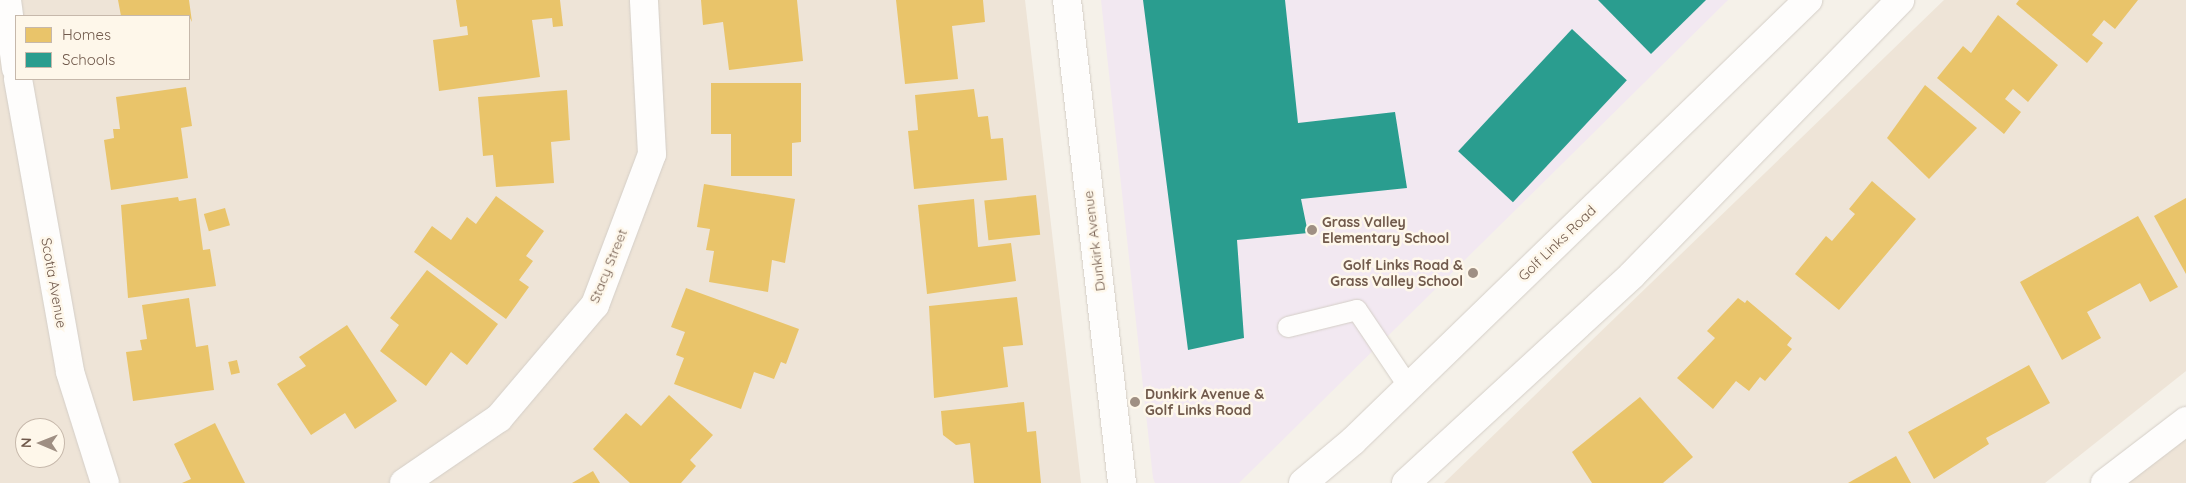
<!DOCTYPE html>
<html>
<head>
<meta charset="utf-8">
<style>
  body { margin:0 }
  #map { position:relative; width:2186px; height:483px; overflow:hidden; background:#f5f1e9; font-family:Quicksand,sans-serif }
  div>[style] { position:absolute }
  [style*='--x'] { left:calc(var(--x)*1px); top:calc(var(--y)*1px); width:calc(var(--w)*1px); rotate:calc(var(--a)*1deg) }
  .residential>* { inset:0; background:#eee4d7 }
  .education>* { inset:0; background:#f2e8f1 }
  .homes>* { inset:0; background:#e9c46a; transform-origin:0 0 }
  .schools>* { inset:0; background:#2a9d8f; transform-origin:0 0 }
  .roads { filter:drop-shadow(0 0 1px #d4cec7) drop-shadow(0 0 1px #d4cec7) }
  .service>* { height:20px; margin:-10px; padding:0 10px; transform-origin:10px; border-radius:10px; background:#fefdfc }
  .minor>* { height:28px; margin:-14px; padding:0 14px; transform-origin:14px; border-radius:14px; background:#fefdfc }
  .secondary>* { height:28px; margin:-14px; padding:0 14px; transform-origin:14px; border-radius:14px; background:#fefdfc }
  .dots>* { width:14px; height:14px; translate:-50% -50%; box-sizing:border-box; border:2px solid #fef7ea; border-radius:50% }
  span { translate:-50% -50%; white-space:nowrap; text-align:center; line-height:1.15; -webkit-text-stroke:5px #fef7ea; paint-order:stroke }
  .poi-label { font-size:14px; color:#715a4c; font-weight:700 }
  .left { translate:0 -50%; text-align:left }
  .right { translate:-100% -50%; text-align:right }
  .street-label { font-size:14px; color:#715a4c }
  .legend { position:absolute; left:15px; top:15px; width:175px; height:65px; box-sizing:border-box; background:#fef7ea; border:1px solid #c6b8ab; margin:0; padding:6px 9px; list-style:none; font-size:15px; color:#715a4c }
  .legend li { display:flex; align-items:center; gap:10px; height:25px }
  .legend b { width:25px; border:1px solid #c6b8ab }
  .north { position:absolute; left:15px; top:418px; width:50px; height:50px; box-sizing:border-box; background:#fef7ea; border:1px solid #c6b8ab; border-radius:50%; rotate:271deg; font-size:14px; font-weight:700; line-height:20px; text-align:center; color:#715a4c }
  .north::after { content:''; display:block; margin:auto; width:18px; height:22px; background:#9f8f83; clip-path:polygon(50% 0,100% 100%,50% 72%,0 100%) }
</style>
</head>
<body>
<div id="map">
  <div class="residential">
    <i style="clip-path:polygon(evenodd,0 0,1025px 0,1081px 483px,0 483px,0 0,16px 16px,189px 16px,189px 79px,16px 79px,16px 16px,0 0,25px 428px,55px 428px,55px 458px,25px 458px,25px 428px)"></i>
    <i style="clip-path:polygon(1944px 0,2186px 0,2186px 371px,2045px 483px,1444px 483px)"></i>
    <i style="clip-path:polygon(2186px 423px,2186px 483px,2102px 483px)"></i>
  </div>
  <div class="education">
    <i style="clip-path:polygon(1101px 0,1728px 0,1239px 483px,1155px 483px,1153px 478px)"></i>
  </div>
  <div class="homes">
    <i style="clip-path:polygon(118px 0,189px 0,192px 22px,189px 16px,121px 16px)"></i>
    <i style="clip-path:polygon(456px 0,560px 0,563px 26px,553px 27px,552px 18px,532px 20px,540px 77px,439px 91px,433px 40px,468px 35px,467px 26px,460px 27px)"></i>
    <i style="clip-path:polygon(701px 0,797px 0,803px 61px,729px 70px,723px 22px,703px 25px)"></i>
    <i style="clip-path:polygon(896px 0,983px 0,985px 22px,952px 26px,958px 79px,905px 84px)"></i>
    <i style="clip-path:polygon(2019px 0,2138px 0,2115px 29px,2104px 20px,2092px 35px,2103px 43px,2087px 63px,2016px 4px)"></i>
    <i style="clip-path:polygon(1998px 15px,2058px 65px,2028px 102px,2013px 89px,2005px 99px,2021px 112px,2004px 134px,1937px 78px,1963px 46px,1971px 53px)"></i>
    <i style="clip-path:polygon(711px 83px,801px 83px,801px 142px,792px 143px,792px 176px,731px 176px,731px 134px,711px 134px)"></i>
    <i style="clip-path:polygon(1925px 85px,1977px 128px,1929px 179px,1887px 138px)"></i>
    <i style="clip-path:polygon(186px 87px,192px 126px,181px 128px,188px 178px,111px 190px,104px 140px,114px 138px,113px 129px,120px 129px,116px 97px)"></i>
    <i style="clip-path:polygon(974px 89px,978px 117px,988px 116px,991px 139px,1003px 138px,1007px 180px,914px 189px,908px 131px,918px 130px,915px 95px)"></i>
    <i style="clip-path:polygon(567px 90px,570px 140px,551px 142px,554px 183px,496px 187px,493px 155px,483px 156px,478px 97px)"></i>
    <i style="clip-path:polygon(1872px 181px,1916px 219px,1839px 310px,1795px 274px,1826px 236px,1832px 241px,1855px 214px,1849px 209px)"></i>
    <i style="clip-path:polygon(704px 184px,795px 199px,785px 263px,772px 260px,768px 292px,709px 282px,714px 251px,706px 250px,710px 229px,697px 227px)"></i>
    <i style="left:1036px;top:195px;width:40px;height:52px;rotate:84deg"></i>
    <i style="clip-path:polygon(496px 196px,544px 231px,526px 256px,533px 261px,519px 280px,529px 287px,506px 319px,414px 252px,432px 226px,451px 240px,467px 217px,476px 224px)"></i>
    <i style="clip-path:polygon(178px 197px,179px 201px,196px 198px,203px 250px,210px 249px,216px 286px,128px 298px,121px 205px)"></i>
    <i style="clip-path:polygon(2186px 198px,2186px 274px,2154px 216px)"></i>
    <i style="clip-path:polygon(974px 199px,978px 247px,1011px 243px,1016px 281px,927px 294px,918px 205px)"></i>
    <i style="left:225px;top:208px;width:18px;height:22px;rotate:74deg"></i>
    <i style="clip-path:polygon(2138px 216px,2178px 287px,2150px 302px,2140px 283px,2087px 312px,2101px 338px,2062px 360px,2020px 282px)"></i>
    <i style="clip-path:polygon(427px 270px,498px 324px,467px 365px,451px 352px,426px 386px,380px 351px,399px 325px,390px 318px)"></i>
    <i style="clip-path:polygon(686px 288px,799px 329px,786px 364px,781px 362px,774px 379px,754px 372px,741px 409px,674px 384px,684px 358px,676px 355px,685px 332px,671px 327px)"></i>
    <i style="clip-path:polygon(1017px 297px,1023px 345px,1003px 347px,1008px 387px,934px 398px,929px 306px)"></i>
    <i style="clip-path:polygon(189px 298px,196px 347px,208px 345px,214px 390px,133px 401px,126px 352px,142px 350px,140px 340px,147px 339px,142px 305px)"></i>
    <i style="clip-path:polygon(1738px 298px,1745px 303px,1747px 300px,1792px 338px,1787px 345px,1792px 349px,1765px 381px,1760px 377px,1749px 391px,1736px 381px,1713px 409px,1677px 378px,1715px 338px,1707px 331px)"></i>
    <i style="clip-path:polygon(347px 325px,397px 401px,355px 429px,345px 413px,311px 435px,277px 384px,306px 366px,299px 357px)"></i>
    <i style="left:237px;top:360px;width:13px;height:9px;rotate:77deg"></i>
    <i style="clip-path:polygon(2029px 365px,2050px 403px,1986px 438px,1989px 444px,1934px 479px,1908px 432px)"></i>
    <i style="clip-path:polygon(669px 395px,713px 435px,690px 460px,696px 466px,681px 483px,630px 483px,593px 449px,626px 413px,641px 426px)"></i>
    <i style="clip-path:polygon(1640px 397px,1693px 457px,1663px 483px,1592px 483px,1572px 452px)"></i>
    <i style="clip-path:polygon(1024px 402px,1027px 432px,1036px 431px,1041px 483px,974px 483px,970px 443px,956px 445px,943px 435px,941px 411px)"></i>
    <i style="clip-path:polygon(215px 423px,245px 483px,182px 483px,191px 479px,174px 444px)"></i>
    <i style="clip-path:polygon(1896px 456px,1911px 483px,1848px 483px)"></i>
    <i style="clip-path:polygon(593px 471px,600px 483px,572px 483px)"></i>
  </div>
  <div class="schools">
    <i style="clip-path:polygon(1143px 0,1285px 0,1298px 123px,1395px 112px,1407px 188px,1301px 199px,1308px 233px,1237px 240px,1244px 338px,1188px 350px)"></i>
    <i style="clip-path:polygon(1598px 0,1706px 0,1651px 54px)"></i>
    <i style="left:1572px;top:29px;width:75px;height:167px;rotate:43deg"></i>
  </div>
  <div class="roads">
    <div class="service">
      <i style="--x:1288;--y:327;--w:71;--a:-13.8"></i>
      <i style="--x:1357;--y:310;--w:93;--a:56"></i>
    </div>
    <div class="minor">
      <i style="--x:7;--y:0;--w:69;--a:82.5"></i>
      <i style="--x:1067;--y:0;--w:486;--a:83.5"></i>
      <i style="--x:18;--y:79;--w:298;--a:79.9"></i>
      <i style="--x:70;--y:372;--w:116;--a:72.5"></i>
      <i style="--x:404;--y:483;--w:115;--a:-34.4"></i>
      <i style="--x:499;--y:418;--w:148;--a:-49.7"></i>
      <i style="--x:595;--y:305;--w:161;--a:-69.3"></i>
      <i style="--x:652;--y:154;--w:154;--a:-93"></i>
      <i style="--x:2105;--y:483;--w:102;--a:-37.4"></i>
    </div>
    <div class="secondary">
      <i style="--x:1303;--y:483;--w:65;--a:-40"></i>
      <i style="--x:1353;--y:441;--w:634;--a:-44.1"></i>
      <i style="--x:1406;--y:483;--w:307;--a:-42.6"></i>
      <i style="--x:1632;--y:275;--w:384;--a:-45.7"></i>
    </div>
  </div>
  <div class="dots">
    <i style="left:1312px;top:230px;background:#9f8f83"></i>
    <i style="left:1473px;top:273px;background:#9f8f83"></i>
    <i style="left:1135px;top:402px;background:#9f8f83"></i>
  </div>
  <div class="poi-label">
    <span class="left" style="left:1322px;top:230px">Grass Valley<br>Elementary School</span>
    <span class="right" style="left:1463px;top:273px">Golf Links Road &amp;<br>Grass Valley School</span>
    <span class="left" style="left:1145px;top:402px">Dunkirk Avenue &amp;<br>Golf Links Road</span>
  </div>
  <div class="street-label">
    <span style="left:1094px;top:241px;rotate:-97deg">Dunkirk Avenue</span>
    <span style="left:1557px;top:243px;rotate:-44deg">Golf Links Road</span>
    <span style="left:608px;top:266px;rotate:-68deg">Stacy Street</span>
    <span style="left:54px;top:283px;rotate:80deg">Scotia Avenue</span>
  </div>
  <ul class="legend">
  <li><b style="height:14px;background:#e9c46a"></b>Homes</li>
  <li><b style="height:14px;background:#2a9d8f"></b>Schools</li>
  </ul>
  <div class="north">N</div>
</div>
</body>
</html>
